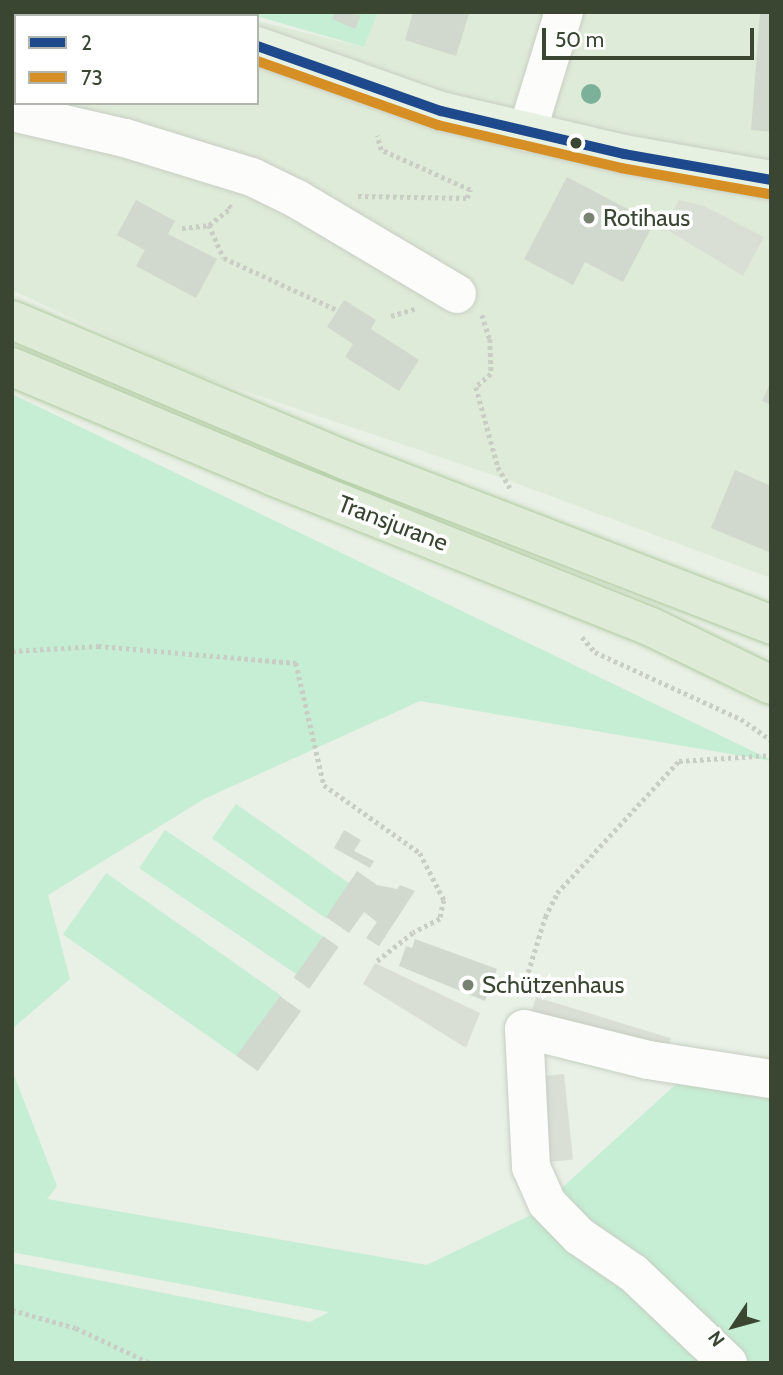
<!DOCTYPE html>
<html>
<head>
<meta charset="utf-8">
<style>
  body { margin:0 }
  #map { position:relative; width:783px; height:1375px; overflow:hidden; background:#e9f0e6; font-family:Cabin,sans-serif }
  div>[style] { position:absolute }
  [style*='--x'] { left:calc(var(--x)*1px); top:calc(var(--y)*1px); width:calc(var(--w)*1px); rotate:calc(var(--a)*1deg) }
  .residential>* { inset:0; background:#dfebd9 }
  .green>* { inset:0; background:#c5eed4; transform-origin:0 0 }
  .parking>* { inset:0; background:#dadfd6; transform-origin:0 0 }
  .building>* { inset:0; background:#d1d8cd; transform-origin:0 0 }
  .path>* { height:4.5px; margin-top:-2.25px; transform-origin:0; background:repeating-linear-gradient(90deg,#c9cec5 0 3.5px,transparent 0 7px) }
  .roads { filter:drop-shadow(0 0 2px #c7cec3) drop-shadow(0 0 2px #c7cec3) }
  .minor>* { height:38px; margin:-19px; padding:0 19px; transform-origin:19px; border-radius:19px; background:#fcfdfb }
  .major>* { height:38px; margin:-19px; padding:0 19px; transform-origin:19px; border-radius:19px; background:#e6f1e2 }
  .bridges { filter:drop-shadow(0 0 2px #afca9f) drop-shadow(0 0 2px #afca9f) }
  .highway-bridge>* { height:38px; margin:-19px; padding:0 19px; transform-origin:19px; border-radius:19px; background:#deecd7 }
  .bus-1>* { height:10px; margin:-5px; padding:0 5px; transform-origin:5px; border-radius:5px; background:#1e498c }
  .bus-2>* { height:10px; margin:-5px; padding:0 5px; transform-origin:5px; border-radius:5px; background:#d68f25 }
  .trees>* { width:20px; height:20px; margin:-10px; border-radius:50%; background:#7ab198 }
  .dots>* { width:19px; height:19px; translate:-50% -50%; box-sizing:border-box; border:4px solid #fff; border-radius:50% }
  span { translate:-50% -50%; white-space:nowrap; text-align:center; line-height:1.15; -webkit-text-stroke:7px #fff; paint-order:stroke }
  .poi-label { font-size:24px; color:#3a4632 }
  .left { translate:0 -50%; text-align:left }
  .street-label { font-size:24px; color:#3a4632 }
  .frame { position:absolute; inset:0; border:14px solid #3a4632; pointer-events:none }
  .legend { position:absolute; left:14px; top:14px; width:245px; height:91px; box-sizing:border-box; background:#fff; border:2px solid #b0b5ad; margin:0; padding:9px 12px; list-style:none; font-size:21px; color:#3a4632 }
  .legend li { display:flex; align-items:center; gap:14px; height:35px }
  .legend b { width:35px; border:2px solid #b0b5ad }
  .north { position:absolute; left:699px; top:1291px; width:70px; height:70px; -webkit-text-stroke:5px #fff; paint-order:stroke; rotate:234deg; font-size:19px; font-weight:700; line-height:28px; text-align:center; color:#3a4632 }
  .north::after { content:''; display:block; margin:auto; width:24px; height:32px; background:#3a4632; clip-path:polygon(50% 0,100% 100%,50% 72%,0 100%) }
  .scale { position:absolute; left:542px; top:28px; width:212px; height:32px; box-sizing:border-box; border:4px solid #3a4632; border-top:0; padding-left:9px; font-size:21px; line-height:24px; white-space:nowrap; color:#3a4632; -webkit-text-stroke:5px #fff; paint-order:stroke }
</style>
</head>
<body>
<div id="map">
  <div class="residential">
    <i style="clip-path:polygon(12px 12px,222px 12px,237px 16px,16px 16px,16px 103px,257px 103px,257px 21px,364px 47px,378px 12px,771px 12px,771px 578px,502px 478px,185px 371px,12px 290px)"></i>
  </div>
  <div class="green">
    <i style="clip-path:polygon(243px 12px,378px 12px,364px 47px)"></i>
    <i style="clip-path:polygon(12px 394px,771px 760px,771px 761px,420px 701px,204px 799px,48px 895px,70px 979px,12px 1029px)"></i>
    <i style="left:236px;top:804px;width:139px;height:42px;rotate:35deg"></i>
    <i style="left:165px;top:830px;width:190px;height:46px;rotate:34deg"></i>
    <i style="left:106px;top:873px;width:213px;height:75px;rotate:35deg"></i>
    <i style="clip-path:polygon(705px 1058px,771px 1064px,771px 1363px,12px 1363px,12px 1263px,310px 1322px,329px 1312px,12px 1252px,12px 1070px,57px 1186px,47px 1199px,427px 1265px,533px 1214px)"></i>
  </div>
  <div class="parking">
    <i style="clip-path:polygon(679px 200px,704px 206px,764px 237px,743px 276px,664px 228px)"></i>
    <i style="clip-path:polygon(375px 963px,480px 1013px,466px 1048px,363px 984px)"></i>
    <i style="left:536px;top:997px;width:141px;height:21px;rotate:17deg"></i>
    <i style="left:564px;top:1074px;width:86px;height:28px;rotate:84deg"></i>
  </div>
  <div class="building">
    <i style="clip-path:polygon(335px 12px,361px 15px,355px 29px,332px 19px)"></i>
    <i style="clip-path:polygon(413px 12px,469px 14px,456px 56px,405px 40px)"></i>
    <i style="clip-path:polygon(760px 12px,771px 12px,771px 132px,751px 130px)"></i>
    <i style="clip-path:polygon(567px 177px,654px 223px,623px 282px,585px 262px,573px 285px,524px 259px)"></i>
    <i style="clip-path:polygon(136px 200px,175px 221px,168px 234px,217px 259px,196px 298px,136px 266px,145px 250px,117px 235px)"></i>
    <i style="clip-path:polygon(344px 300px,376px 320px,371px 329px,419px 360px,399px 391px,345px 357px,353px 344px,327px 327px)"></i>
    <i style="clip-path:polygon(771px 381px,771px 405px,762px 401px)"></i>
    <i style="clip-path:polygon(735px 470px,771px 486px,771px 553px,711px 528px)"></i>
    <i style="clip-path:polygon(344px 830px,361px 840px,354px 851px,374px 861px,370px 868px,334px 848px)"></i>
    <i style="clip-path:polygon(357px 871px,377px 885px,397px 889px,400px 885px,415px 891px,379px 946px,366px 938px,377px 922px,364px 912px,349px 933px,326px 917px)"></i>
    <i style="left:323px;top:936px;width:19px;height:51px;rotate:35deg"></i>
    <i style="clip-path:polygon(415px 939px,497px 969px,485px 1001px,399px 966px,406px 946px,412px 948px)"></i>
    <i style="left:280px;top:996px;width:26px;height:74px;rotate:36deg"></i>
  </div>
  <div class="path">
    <i style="--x:358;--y:196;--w:109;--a:1.1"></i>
    <i style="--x:467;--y:198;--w:9;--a:-69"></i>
    <i style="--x:470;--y:190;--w:98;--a:-155.8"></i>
    <i style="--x:381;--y:150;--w:15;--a:-106"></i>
    <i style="--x:209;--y:225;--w:36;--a:66"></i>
    <i style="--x:224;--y:258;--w:124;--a:24.7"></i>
    <i style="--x:182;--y:228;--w:27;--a:-6"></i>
    <i style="--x:209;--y:225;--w:28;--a:-38"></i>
    <i style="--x:231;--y:208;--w:4;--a:-135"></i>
    <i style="--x:482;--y:315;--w:25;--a:72"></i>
    <i style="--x:490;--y:339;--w:35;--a:88"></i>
    <i style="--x:491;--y:374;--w:20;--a:139"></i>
    <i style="--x:476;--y:387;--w:83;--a:74.6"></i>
    <i style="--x:498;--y:467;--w:24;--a:60"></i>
    <i style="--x:391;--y:316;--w:27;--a:-17"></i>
    <i style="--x:582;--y:637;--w:20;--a:49"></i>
    <i style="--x:595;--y:652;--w:161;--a:24.7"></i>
    <i style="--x:741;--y:719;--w:37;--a:35"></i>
    <i style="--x:12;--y:651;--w:86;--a:-3.3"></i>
    <i style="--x:98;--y:646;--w:199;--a:4.9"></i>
    <i style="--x:296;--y:663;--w:125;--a:77.1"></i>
    <i style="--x:324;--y:785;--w:118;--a:35.3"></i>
    <i style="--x:420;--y:853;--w:53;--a:62.9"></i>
    <i style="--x:444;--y:900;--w:19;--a:102"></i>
    <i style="--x:440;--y:919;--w:30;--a:153"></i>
    <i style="--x:413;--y:933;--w:48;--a:141.7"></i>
    <i style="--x:526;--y:979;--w:65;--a:-73"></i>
    <i style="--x:545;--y:917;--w:27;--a:-63"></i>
    <i style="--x:557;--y:893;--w:180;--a:-47.3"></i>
    <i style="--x:679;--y:761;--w:92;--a:-3.7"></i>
    <i style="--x:12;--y:1310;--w:66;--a:15.7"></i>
    <i style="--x:76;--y:1328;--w:82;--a:25.3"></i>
  </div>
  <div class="roads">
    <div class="minor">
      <i style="--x:127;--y:16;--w:5;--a:-53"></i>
      <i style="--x:12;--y:24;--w:4;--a:14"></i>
      <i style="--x:12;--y:112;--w:116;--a:13"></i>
      <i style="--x:125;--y:138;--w:133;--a:17.1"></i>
      <i style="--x:252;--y:177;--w:50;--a:26.1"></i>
      <i style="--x:297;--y:199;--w:186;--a:30.7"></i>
      <i style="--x:527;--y:132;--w:126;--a:-72.9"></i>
      <i style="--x:728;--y:1363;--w:131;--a:-136.5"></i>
      <i style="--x:633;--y:1273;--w:65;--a:-145.6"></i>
      <i style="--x:579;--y:1236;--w:46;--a:-134.1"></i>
      <i style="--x:547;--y:1203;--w:39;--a:-114"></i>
      <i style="--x:531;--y:1167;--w:138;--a:-92.9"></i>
      <i style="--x:524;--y:1029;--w:128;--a:14"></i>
      <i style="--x:648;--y:1060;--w:124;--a:8.8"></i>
    </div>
    <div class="major">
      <i style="--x:160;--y:12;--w:11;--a:22"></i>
      <i style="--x:257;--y:46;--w:195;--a:19.5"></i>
      <i style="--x:441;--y:111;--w:188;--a:13.2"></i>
      <i style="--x:624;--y:154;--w:149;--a:10"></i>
    </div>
  </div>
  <div class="bridges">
    <div class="highway-bridge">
      <i style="--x:12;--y:320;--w:363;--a:22.8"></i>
      <i style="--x:347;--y:461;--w:455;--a:21.1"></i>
      <i style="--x:12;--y:367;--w:282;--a:22.7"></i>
      <i style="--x:272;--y:476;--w:408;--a:21.7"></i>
      <i style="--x:651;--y:627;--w:133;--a:25.8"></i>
    </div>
  </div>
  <div class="bus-1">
    <i style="--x:257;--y:46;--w:195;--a:19.5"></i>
    <i style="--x:441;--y:111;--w:188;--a:13.2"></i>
    <i style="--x:624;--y:154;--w:149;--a:10"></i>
  </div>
  <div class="bus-2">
    <i style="--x:257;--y:61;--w:192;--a:19.5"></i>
    <i style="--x:438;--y:125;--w:188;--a:13.2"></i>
    <i style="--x:621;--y:168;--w:150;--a:10"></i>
  </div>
  <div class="trees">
    <i style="left:591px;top:94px"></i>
  </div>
  <div class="dots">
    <i style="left:576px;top:143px;background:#3a4632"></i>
    <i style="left:589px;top:218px;background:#778271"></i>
    <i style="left:468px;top:985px;background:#778271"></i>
  </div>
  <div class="poi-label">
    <span class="left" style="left:603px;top:218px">Rotihaus</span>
    <span class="left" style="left:482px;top:985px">Schützenhaus</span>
  </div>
  <div class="street-label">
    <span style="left:393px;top:523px;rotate:21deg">Transjurane</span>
  </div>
  <div class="frame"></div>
  <ul class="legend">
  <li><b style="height:9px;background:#1e498c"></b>2</li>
  <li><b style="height:9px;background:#d68f25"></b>73</li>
  </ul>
  <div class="north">N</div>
  <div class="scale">50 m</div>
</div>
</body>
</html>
